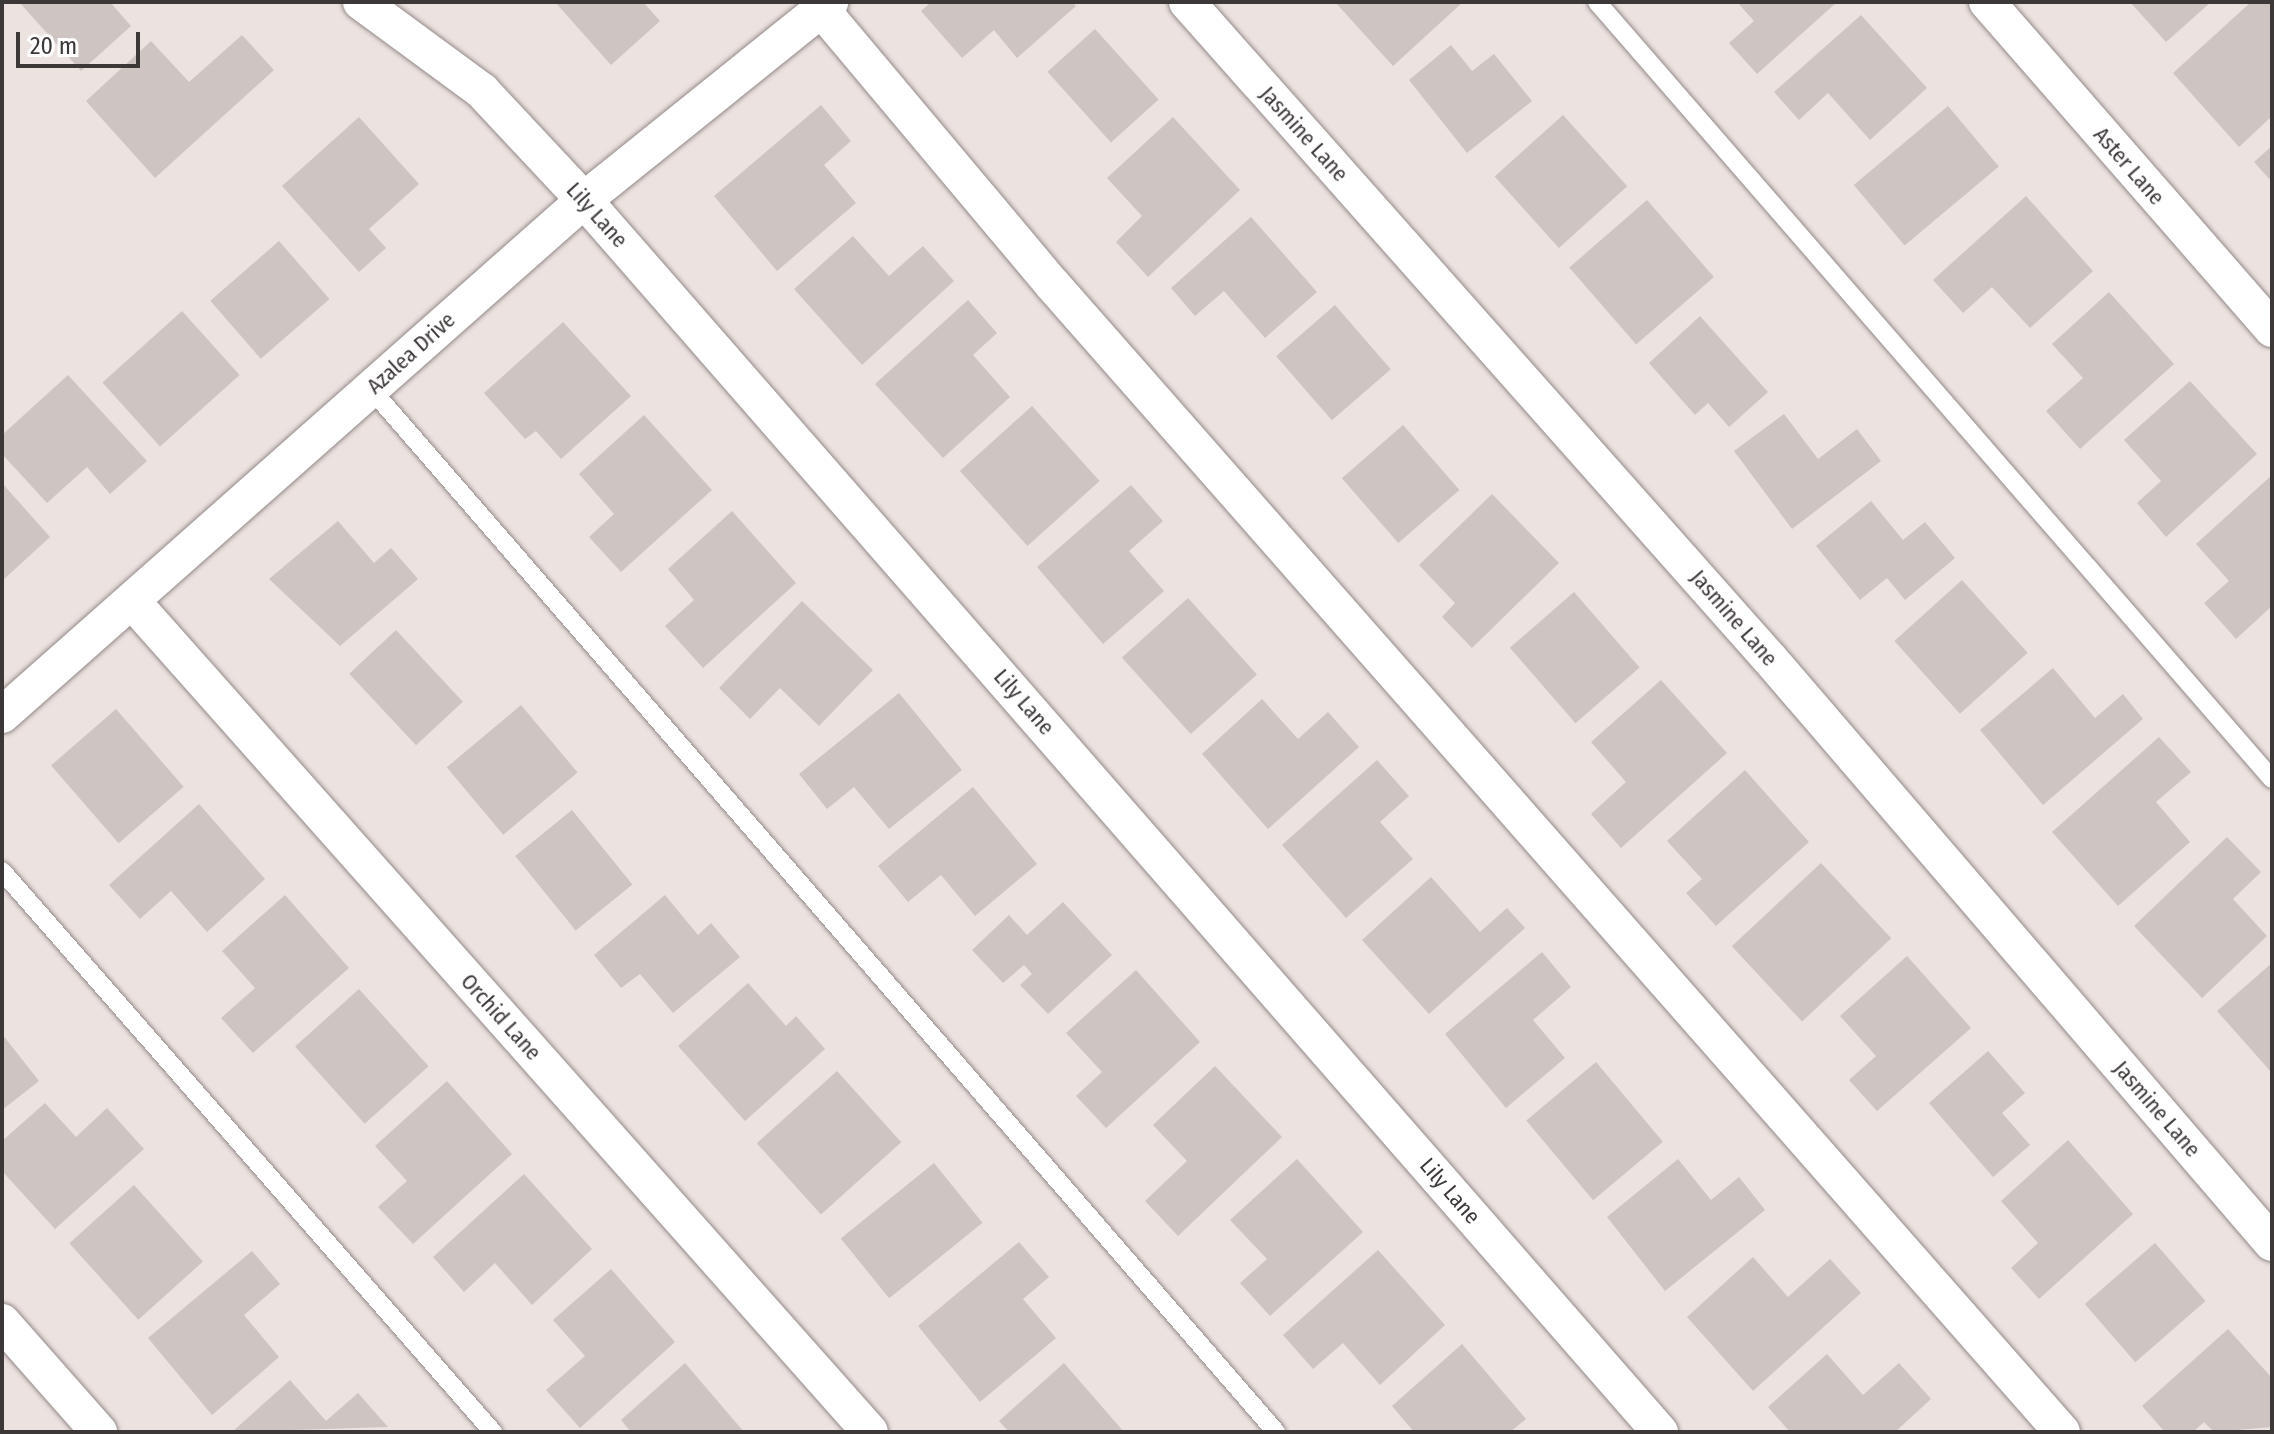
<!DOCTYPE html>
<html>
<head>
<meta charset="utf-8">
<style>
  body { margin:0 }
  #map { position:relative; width:2274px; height:1434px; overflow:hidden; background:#ece2e0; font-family:"Fira Sans Condensed",sans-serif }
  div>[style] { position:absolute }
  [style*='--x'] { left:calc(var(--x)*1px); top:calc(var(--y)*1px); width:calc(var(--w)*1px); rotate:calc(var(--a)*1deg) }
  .building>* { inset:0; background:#cec4c2; transform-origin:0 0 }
  .roads { filter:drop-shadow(0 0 2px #938a88) drop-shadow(0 0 2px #938a88) }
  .service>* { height:18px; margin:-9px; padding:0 9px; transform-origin:9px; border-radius:9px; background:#fff }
  .minor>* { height:36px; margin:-18px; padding:0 18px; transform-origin:18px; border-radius:18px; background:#fff }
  span { translate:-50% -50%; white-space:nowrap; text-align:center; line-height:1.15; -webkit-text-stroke:6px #fff; paint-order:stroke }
  .street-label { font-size:22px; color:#3c3837 }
  .frame { position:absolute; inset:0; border:4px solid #3c3837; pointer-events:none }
  .scale { position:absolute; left:16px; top:32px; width:124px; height:36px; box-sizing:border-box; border:4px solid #3c3837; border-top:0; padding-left:10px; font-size:24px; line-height:28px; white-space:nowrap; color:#3c3837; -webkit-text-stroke:6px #fff; paint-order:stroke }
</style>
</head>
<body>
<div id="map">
  <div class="building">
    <i style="clip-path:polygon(19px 2px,110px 2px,131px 26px,81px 71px)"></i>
    <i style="clip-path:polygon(555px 2px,643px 2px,660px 21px,611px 65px)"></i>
    <i style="clip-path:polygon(931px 2px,1072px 2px,1076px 6px,1017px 58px,994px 30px,962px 58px,921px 11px)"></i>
    <i style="clip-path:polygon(1335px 2px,1463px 2px,1393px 66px)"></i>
    <i style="clip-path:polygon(1737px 2px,1837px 2px,1757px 74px,1729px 43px,1754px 21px)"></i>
    <i style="clip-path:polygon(2130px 2px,2211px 2px,2166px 42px)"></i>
    <i style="clip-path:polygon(2251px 2px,2272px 2px,2272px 116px,2239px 147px,2173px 73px)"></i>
    <i style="clip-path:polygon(1861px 15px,1927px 88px,1870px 140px,1828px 93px,1799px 120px,1774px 92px)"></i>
    <i style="left:1095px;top:29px;width:95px;height:64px;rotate:48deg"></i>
    <i style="clip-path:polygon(242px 35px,274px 70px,155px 178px,86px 101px,151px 41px,189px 82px)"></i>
    <i style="clip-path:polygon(1451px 45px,1472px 71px,1494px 54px,1532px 101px,1467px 153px,1409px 80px)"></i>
    <i style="clip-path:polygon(821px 105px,851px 141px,824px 165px,856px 203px,777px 271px,714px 196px)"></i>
    <i style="left:1948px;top:106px;width:79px;height:123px;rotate:50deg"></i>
    <i style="left:1563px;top:115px;width:96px;height:92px;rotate:48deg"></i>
    <i style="clip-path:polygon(359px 117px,419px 184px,369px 229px,386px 248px,359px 272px,282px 186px)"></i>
    <i style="clip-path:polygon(1173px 117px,1240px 190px,1148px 277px,1116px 242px,1142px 216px,1107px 178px)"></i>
    <i style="clip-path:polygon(2272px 146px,2272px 182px,2254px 162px)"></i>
    <i style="clip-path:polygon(2026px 196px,2093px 271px,2030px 328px,1992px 287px,1963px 313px,1933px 280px)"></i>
    <i style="left:1647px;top:200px;width:102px;height:103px;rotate:49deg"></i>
    <i style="clip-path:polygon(1251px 217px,1317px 292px,1265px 338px,1224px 291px,1195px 316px,1171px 288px)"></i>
    <i style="clip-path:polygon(853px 236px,889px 276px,923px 246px,954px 281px,862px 365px,794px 289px)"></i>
    <i style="left:279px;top:241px;width:77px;height:91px;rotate:49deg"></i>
    <i style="clip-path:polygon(2109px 292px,2174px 364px,2080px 449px,2046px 411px,2083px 378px,2052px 344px)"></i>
    <i style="clip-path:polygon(968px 300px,997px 333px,973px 355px,1010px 397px,943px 458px,875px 384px)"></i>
    <i style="left:1335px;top:305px;width:85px;height:78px;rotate:49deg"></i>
    <i style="left:182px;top:311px;width:86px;height:107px;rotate:48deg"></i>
    <i style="clip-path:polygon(1700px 316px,1768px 392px,1729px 427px,1708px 403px,1695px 415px,1649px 363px)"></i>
    <i style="clip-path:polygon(563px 322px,631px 396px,561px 459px,536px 431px,525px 439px,484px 393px)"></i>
    <i style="clip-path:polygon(68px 375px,147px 461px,110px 494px,87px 467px,47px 503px,2px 454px,2px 435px)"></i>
    <i style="clip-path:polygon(2190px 381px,2257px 454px,2166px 537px,2137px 503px,2161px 481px,2124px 440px)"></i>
    <i style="left:1032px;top:406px;width:101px;height:97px;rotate:48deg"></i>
    <i style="clip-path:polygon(1784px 414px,1818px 459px,1857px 429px,1881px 461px,1792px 529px,1734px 451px)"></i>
    <i style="clip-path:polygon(644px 415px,712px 490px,621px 572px,589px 537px,614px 514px,579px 474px)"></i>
    <i style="left:1403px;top:425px;width:86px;height:81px;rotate:49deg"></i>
    <i style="clip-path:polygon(2272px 475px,2272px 606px,2236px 639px,2204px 603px,2229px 581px,2196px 544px)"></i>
    <i style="clip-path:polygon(2px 483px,50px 537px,2px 581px)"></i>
    <i style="clip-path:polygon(1131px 485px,1163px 521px,1129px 551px,1164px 591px,1103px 644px,1037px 567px)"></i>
    <i style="clip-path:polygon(1492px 494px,1559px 563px,1472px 648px,1442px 617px,1455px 603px,1419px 565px)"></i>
    <i style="clip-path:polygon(1871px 501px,1903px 540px,1925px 522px,1955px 558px,1905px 600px,1887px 578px,1860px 600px,1816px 546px)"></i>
    <i style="clip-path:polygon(732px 511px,796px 583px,703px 668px,665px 626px,694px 600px,668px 569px)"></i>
    <i style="clip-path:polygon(338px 521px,374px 563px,391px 548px,418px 579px,340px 646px,269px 579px)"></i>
    <i style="left:1962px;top:580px;width:98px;height:91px;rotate:48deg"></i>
    <i style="left:1574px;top:592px;width:100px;height:85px;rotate:49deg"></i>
    <i style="left:1188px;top:598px;width:103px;height:89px;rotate:48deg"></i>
    <i style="clip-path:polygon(802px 601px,873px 670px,819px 726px,780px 688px,750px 719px,719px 688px)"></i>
    <i style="left:396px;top:630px;width:98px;height:64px;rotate:47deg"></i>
    <i style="clip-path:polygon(2053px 668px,2095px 718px,2123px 694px,2143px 719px,2043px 805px,1980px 730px)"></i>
    <i style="clip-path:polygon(1661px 680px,1727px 753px,1621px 848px,1591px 814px,1626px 782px,1591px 742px)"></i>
    <i style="clip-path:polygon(899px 693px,962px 770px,889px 829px,854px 787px,827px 809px,799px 774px)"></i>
    <i style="clip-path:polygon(1262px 699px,1298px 739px,1328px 712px,1359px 747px,1268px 829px,1202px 754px)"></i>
    <i style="left:521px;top:705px;width:88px;height:97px;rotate:50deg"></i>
    <i style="left:116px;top:709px;width:103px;height:86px;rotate:49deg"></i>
    <i style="clip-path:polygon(2159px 737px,2191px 772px,2156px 802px,2190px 842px,2118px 906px,2052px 832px)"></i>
    <i style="clip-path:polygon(1377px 760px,1409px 796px,1380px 822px,1413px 859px,1346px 918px,1282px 845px)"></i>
    <i style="clip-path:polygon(1745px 770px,1809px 842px,1716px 926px,1686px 893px,1702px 879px,1667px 841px)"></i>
    <i style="clip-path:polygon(973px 787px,1037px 864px,975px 916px,941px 875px,908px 902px,878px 866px)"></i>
    <i style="clip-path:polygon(199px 804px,265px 879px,207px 932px,171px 891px,140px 919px,109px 885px)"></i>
    <i style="left:572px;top:810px;width:96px;height:73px;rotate:51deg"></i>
    <i style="clip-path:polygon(2227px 837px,2261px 872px,2233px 899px,2267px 936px,2202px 998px,2134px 926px)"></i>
    <i style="left:1821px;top:863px;width:103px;height:122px;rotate:47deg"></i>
    <i style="clip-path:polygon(1431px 877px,1480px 932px,1507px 908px,1525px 928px,1429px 1014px,1362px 940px)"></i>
    <i style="clip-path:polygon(285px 895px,349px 968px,253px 1053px,221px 1018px,255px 988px,222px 951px)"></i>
    <i style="clip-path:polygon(665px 895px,698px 935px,711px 923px,740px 957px,673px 1013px,640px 974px,621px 988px,594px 955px)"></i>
    <i style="clip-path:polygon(1063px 902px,1112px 955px,1048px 1014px,1020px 985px,1032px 974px,1024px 965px,1003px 983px,972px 950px,1009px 915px,1027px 935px)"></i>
    <i style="clip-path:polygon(1542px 952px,1571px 987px,1533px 1020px,1565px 1058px,1506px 1108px,1445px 1034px)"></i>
    <i style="clip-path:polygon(1907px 956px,1971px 1028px,1877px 1111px,1849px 1080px,1876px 1056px,1840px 1016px)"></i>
    <i style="clip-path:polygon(2272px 963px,2272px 1073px,2217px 1011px)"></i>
    <i style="clip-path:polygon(1136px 970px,1200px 1042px,1106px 1128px,1076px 1096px,1102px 1072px,1066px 1033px)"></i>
    <i style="clip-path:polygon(748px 983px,786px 1026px,796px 1016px,825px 1049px,745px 1121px,678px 1046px)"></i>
    <i style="left:359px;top:989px;width:104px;height:86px;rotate:48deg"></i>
    <i style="clip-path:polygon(2px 1034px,39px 1081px,2px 1110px)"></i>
    <i style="clip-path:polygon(1988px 1051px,2025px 1093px,2002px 1113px,2030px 1145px,1993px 1177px,1929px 1103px)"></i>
    <i style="left:1596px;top:1062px;width:104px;height:91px;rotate:50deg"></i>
    <i style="clip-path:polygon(1215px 1066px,1282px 1137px,1178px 1236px,1145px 1201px,1187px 1161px,1153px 1125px)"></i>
    <i style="left:837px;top:1071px;width:96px;height:108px;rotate:48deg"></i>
    <i style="clip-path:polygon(447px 1081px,512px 1154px,413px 1244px,378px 1207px,407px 1181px,375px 1146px)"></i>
    <i style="clip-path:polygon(45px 1103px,76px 1137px,107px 1108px,144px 1149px,55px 1229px,2px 1171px,2px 1141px)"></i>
    <i style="clip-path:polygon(2068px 1140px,2133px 1214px,2039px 1299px,2011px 1268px,2038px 1243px,2001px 1201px)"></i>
    <i style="clip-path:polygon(1297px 1159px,1363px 1232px,1270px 1316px,1240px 1283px,1267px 1259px,1230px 1220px)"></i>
    <i style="clip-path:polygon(1678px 1159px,1711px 1200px,1739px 1177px,1765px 1210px,1665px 1291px,1607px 1217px)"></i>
    <i style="left:934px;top:1163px;width:77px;height:120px;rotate:51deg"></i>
    <i style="clip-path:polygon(524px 1174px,592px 1249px,532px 1305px,495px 1263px,464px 1292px,433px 1257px)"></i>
    <i style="left:134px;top:1185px;width:103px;height:87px;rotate:48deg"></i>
    <i style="clip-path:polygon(1019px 1242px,1049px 1277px,1023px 1299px,1056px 1338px,980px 1402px,918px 1326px)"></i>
    <i style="left:2155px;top:1243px;width:77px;height:93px;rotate:49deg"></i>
    <i style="clip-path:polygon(1378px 1250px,1445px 1325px,1380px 1385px,1343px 1343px,1313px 1369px,1283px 1335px)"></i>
    <i style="clip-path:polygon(252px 1251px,280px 1284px,244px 1315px,279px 1357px,212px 1415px,148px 1338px)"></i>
    <i style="clip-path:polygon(1753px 1257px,1788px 1297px,1830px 1259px,1861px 1293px,1753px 1391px,1687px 1317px)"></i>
    <i style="clip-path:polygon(611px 1269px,675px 1342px,580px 1428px,546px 1390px,585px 1356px,553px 1320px)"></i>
    <i style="clip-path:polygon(2228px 1329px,2272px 1378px,2272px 1427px,2214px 1432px,2204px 1422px,2193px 1432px,2165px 1432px,2142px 1406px)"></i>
    <i style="clip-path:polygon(1462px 1344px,1526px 1419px,1510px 1432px,1414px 1432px,1392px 1406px)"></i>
    <i style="clip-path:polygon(1827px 1354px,1863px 1395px,1899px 1363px,1931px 1399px,1895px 1432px,1790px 1432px,1768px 1407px)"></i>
    <i style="clip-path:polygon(685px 1363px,744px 1432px,631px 1432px,621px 1420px)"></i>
    <i style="clip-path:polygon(1064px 1363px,1124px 1432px,1009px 1432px,999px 1421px)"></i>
    <i style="clip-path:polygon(290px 1380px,326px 1421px,358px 1393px,388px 1427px,232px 1432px)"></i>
  </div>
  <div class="roads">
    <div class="service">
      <i style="--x:1597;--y:2;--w:1029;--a:49.02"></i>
      <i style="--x:371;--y:389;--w:1381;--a:49.05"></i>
      <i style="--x:2;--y:871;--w:746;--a:48.81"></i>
    </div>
    <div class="minor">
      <i style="--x:361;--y:2;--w:150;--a:36.3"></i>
      <i style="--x:482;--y:91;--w:149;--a:46.9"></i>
      <i style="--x:584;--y:200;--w:1636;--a:48.87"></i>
      <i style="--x:1187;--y:2;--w:878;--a:48.42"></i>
      <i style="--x:1770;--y:659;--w:770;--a:49.32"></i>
      <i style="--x:1987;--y:2;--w:434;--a:48.9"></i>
      <i style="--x:822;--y:10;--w:358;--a:50"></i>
      <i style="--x:1052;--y:284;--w:1529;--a:48.66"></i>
      <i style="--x:132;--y:601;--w:1111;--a:48.39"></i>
      <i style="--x:2;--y:715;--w:777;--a:-41.5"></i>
      <i style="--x:584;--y:200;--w:316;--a:-38.8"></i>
      <i style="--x:2;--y:1322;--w:147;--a:48.6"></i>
    </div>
  </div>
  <div class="street-label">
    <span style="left:1304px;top:134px;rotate:48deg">Jasmine Lane</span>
    <span style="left:2129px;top:166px;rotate:49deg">Aster Lane</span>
    <span style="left:597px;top:215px;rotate:48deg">Lily Lane</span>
    <span style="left:411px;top:353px;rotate:-42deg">Azalea Drive</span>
    <span style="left:1734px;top:618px;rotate:49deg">Jasmine Lane</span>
    <span style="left:1024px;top:702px;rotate:49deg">Lily Lane</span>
    <span style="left:501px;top:1017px;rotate:48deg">Orchid Lane</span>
    <span style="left:2157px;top:1109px;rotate:49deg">Jasmine Lane</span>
    <span style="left:1450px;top:1191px;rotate:49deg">Lily Lane</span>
  </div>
  <div class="frame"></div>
  <div class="scale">20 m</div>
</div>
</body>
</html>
